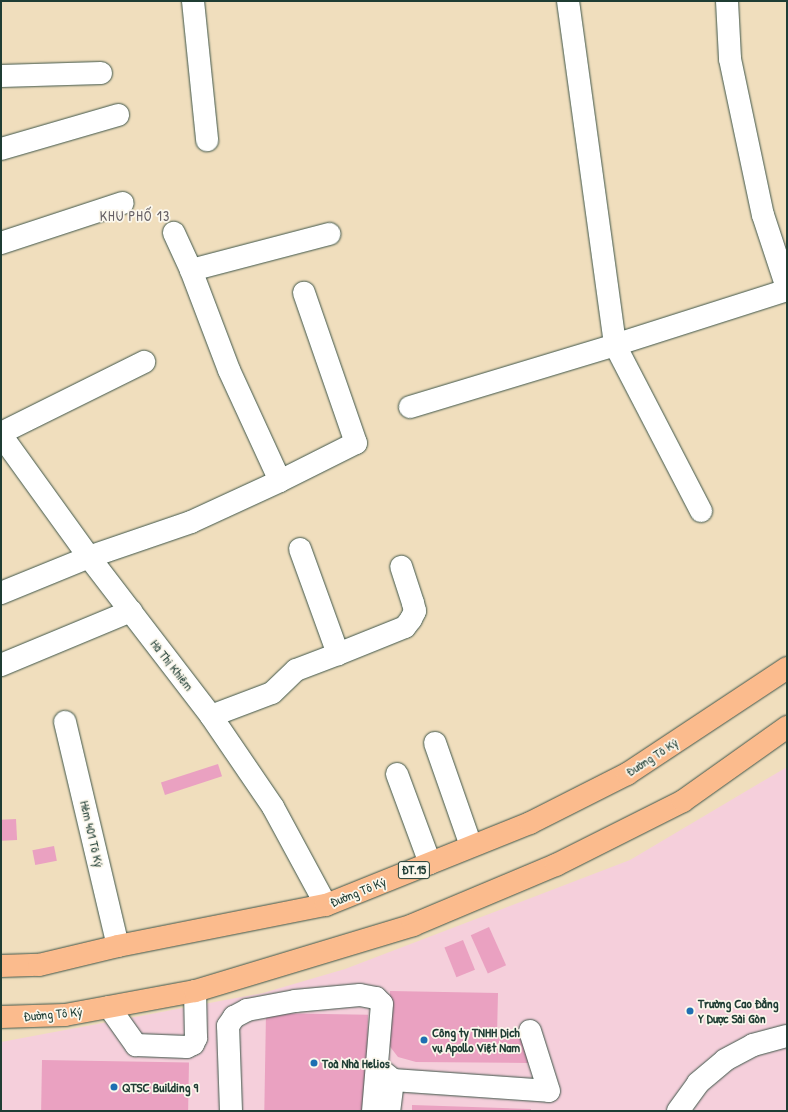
<!DOCTYPE html>
<html>
<head>
<meta charset="utf-8">
<style>
  body { margin:0 }
  #map { position:relative; width:788px; height:1112px; overflow:hidden; background:#f0debd; font-family:"Patrick Hand",sans-serif }
  div>[style] { position:absolute }
  [style*='--x'] { left:calc(var(--x)*1px); top:calc(var(--y)*1px); width:calc(var(--w)*1px); rotate:calc(var(--a)*1deg) }
  .built>* { inset:0; background:#f5cfdb }
  .building>* { inset:0; background:#eaa1c1; transform-origin:0 0 }
  .roads { filter:drop-shadow(0 0 1px #3e5549) drop-shadow(0 0 1px #3e5549) }
  .minor>* { height:22px; margin:-11px; padding:0 11px; transform-origin:11px; border-radius:11px; background:#fff }
  .major>* { height:22px; margin:-11px; padding:0 11px; transform-origin:11px; border-radius:11px; background:#fbbb8d }
  .dots>* { width:11px; height:11px; translate:-50% -50%; box-sizing:border-box; border:2px solid #fbf7ec; border-radius:50% }
  span { translate:-50% -50%; white-space:nowrap; text-align:center; line-height:1.15; -webkit-text-stroke:3.5px #fbf7ec; paint-order:stroke }
  .shield-label span { padding:1px 3px; background:#fbf7ec; border:1px solid; border-radius:3px; -webkit-text-stroke-width:0 }
  .shield-label { font-size:12px; color:#1f3d34; font-weight:700 }
  .street-label { font-size:13px; color:#1f3d34 }
  .poi-label { font-size:13px; color:#1f3d34; font-weight:700 }
  .left { translate:0 -50%; text-align:left }
  .neighbourhood-label { font-size:14px; color:#666065; letter-spacing:1px }
  .frame { position:absolute; inset:0; border:2px solid #1f3d34; pointer-events:none }
</style>
</head>
<body>
<div id="map">
  <div class="built">
    <i style="clip-path:polygon(787px 767px,787px 1111px,1px 1111px,1px 1042px,263px 993px,345px 969px,630px 860px)"></i>
  </div>
  <div class="building">
    <i style="left:218px;top:764px;width:13px;height:60px;rotate:72deg"></i>
    <i style="left:16px;top:819px;width:21px;height:15px;rotate:87deg"></i>
    <i style="left:54px;top:846px;width:15px;height:22px;rotate:79deg"></i>
    <i style="left:489px;top:927px;width:42px;height:20px;rotate:66deg"></i>
    <i style="left:463px;top:940px;width:32px;height:20px;rotate:68deg"></i>
    <i style="clip-path:polygon(390px 991px,498px 993px,497px 1036px,522px 1035px,529px 1063px,416px 1062px,398px 1057px,388px 1044px)"></i>
    <i style="left:266px;top:1013px;width:102px;height:98px;rotate:1deg"></i>
    <i style="left:42px;top:1060px;width:147px;height:51px;rotate:1deg"></i>
    <i style="clip-path:polygon(412px 1105px,531px 1109px,531px 1111px,412px 1111px)"></i>
  </div>
  <div class="roads">
    <div class="minor">
      <i style="--x:193;--y:1;--w:140;--a:84.2"></i>
      <i style="--x:568;--y:1;--w:347;--a:82.2"></i>
      <i style="--x:615;--y:345;--w:181;--a:-17.7"></i>
      <i style="--x:727;--y:1;--w:58;--a:87"></i>
      <i style="--x:730;--y:59;--w:159;--a:78.1"></i>
      <i style="--x:763;--y:215;--w:77;--a:71.8"></i>
      <i style="--x:1;--y:76;--w:100;--a:-1.7"></i>
      <i style="--x:1;--y:149;--w:122;--a:-16.2"></i>
      <i style="--x:1;--y:243;--w:128;--a:-18.2"></i>
      <i style="--x:191;--y:270;--w:143;--a:-14.6"></i>
      <i style="--x:410;--y:407;--w:214;--a:-16.8"></i>
      <i style="--x:615;--y:345;--w:187;--a:62.6"></i>
      <i style="--x:1;--y:433;--w:160;--a:-26.4"></i>
      <i style="--x:1;--y:435;--w:150;--a:54.2"></i>
      <i style="--x:89;--y:557;--w:200;--a:52.5"></i>
      <i style="--x:211;--y:716;--w:110;--a:55.7"></i>
      <i style="--x:273;--y:807;--w:111;--a:61.6"></i>
      <i style="--x:280;--y:481;--w:85;--a:-26.6"></i>
      <i style="--x:356;--y:443;--w:159;--a:-109.1"></i>
      <i style="--x:300;--y:549;--w:112;--a:70.1"></i>
      <i style="--x:338;--y:654;--w:72;--a:-21.9"></i>
      <i style="--x:405;--y:627;--w:10;--a:-53"></i>
      <i style="--x:411;--y:619;--w:9;--a:-63"></i>
      <i style="--x:415;--y:611;--w:8;--a:-104"></i>
      <i style="--x:413;--y:603;--w:38;--a:-108"></i>
      <i style="--x:1;--y:593;--w:95;--a:-22.2"></i>
      <i style="--x:89;--y:557;--w:108;--a:-18.9"></i>
      <i style="--x:191;--y:522;--w:98;--a:-24.7"></i>
      <i style="--x:280;--y:481;--w:122;--a:-114.7"></i>
      <i style="--x:229;--y:370;--w:107;--a:-110.8"></i>
      <i style="--x:191;--y:270;--w:41;--a:-114.7"></i>
      <i style="--x:1;--y:665;--w:141;--a:-22.6"></i>
      <i style="--x:211;--y:716;--w:65;--a:-20.7"></i>
      <i style="--x:272;--y:693;--w:33;--a:-44"></i>
      <i style="--x:296;--y:670;--w:45;--a:-20.9"></i>
      <i style="--x:65;--y:722;--w:230;--a:76.7"></i>
      <i style="--x:435;--y:743;--w:109;--a:70.7"></i>
      <i style="--x:397;--y:774;--w:95;--a:69.7"></i>
      <i style="--x:109;--y:1007;--w:47;--a:54.6"></i>
      <i style="--x:136;--y:1045;--w:51;--a:2.2"></i>
      <i style="--x:187;--y:1047;--w:7;--a:-27"></i>
      <i style="--x:193;--y:1044;--w:7;--a:-63"></i>
      <i style="--x:196;--y:1038;--w:47;--a:-91.2"></i>
      <i style="--x:382;--y:1071;--w:14;--a:39"></i>
      <i style="--x:393;--y:1080;--w:31;--a:97"></i>
      <i style="--x:393;--y:1080;--w:156;--a:4"></i>
      <i style="--x:549;--y:1091;--w:63;--a:-107.6"></i>
      <i style="--x:231;--y:1111;--w:85;--a:-92"></i>
      <i style="--x:228;--y:1026;--w:11;--a:-56"></i>
      <i style="--x:234;--y:1017;--w:15;--a:-28"></i>
      <i style="--x:247;--y:1010;--w:49;--a:-10.6"></i>
      <i style="--x:295;--y:1001;--w:65;--a:-5.3"></i>
      <i style="--x:360;--y:995;--w:16;--a:11"></i>
      <i style="--x:376;--y:998;--w:8;--a:45"></i>
      <i style="--x:382;--y:1004;--w:107;--a:94.8"></i>
      <i style="--x:678;--y:1111;--w:34;--a:-54"></i>
      <i style="--x:698;--y:1083;--w:35;--a:-40"></i>
      <i style="--x:725;--y:1060;--w:32;--a:-28"></i>
      <i style="--x:753;--y:1045;--w:35;--a:-15"></i>
    </div>
    <div class="major">
      <i style="--x:1;--y:966;--w:38;--a:-2"></i>
      <i style="--x:39;--y:965;--w:81;--a:-13.5"></i>
      <i style="--x:118;--y:946;--w:212;--a:-11.2"></i>
      <i style="--x:326;--y:905;--w:220;--a:-21.9"></i>
      <i style="--x:530;--y:823;--w:109;--a:-26.8"></i>
      <i style="--x:627;--y:774;--w:192;--a:-33.5"></i>
      <i style="--x:1;--y:1017;--w:64;--a:-1.8"></i>
      <i style="--x:65;--y:1015;--w:132;--a:-10.5"></i>
      <i style="--x:195;--y:991;--w:228;--a:-16.8"></i>
      <i style="--x:413;--y:925;--w:155;--a:-22.8"></i>
      <i style="--x:556;--y:865;--w:142;--a:-26.7"></i>
      <i style="--x:683;--y:801;--w:128;--a:-35.4"></i>
    </div>
  </div>
  <div class="dots">
    <i style="left:690px;top:1011px;background:#1f6fb2"></i>
    <i style="left:424px;top:1040px;background:#1f6fb2"></i>
    <i style="left:314px;top:1063px;background:#1f6fb2"></i>
    <i style="left:114px;top:1087px;background:#1f6fb2"></i>
  </div>
  <div class="shield-label">
    <span style="left:414px;top:870px">ĐT.15</span>
  </div>
  <div class="street-label">
    <span style="left:172px;top:665px;rotate:52deg">Hà Thị Khiêm</span>
    <span style="left:652px;top:757px;rotate:-33deg">Đường Tô Ký</span>
    <span style="left:92px;top:834px;rotate:77deg">Hẻm 401 Tô Ký</span>
    <span style="left:358px;top:892px;rotate:-22deg">Đường Tô Ký</span>
    <span style="left:53px;top:1014px;rotate:-5deg">Đường Tô Ký</span>
  </div>
  <div class="poi-label">
    <span class="left" style="left:698px;top:1011px">Trường Cao Đẳng<br>Y Dược Sài Gòn</span>
    <span class="left" style="left:432px;top:1040px">Công ty TNHH Dịch<br>vụ Apollo Việt Nam</span>
    <span class="left" style="left:322px;top:1063px">Toà Nhà Helios</span>
    <span class="left" style="left:122px;top:1087px">QTSC Building 9</span>
  </div>
  <div class="neighbourhood-label">
    <span style="left:135px;top:216px">KHU PHỐ 13</span>
  </div>
  <div class="frame"></div>
</div>
</body>
</html>
